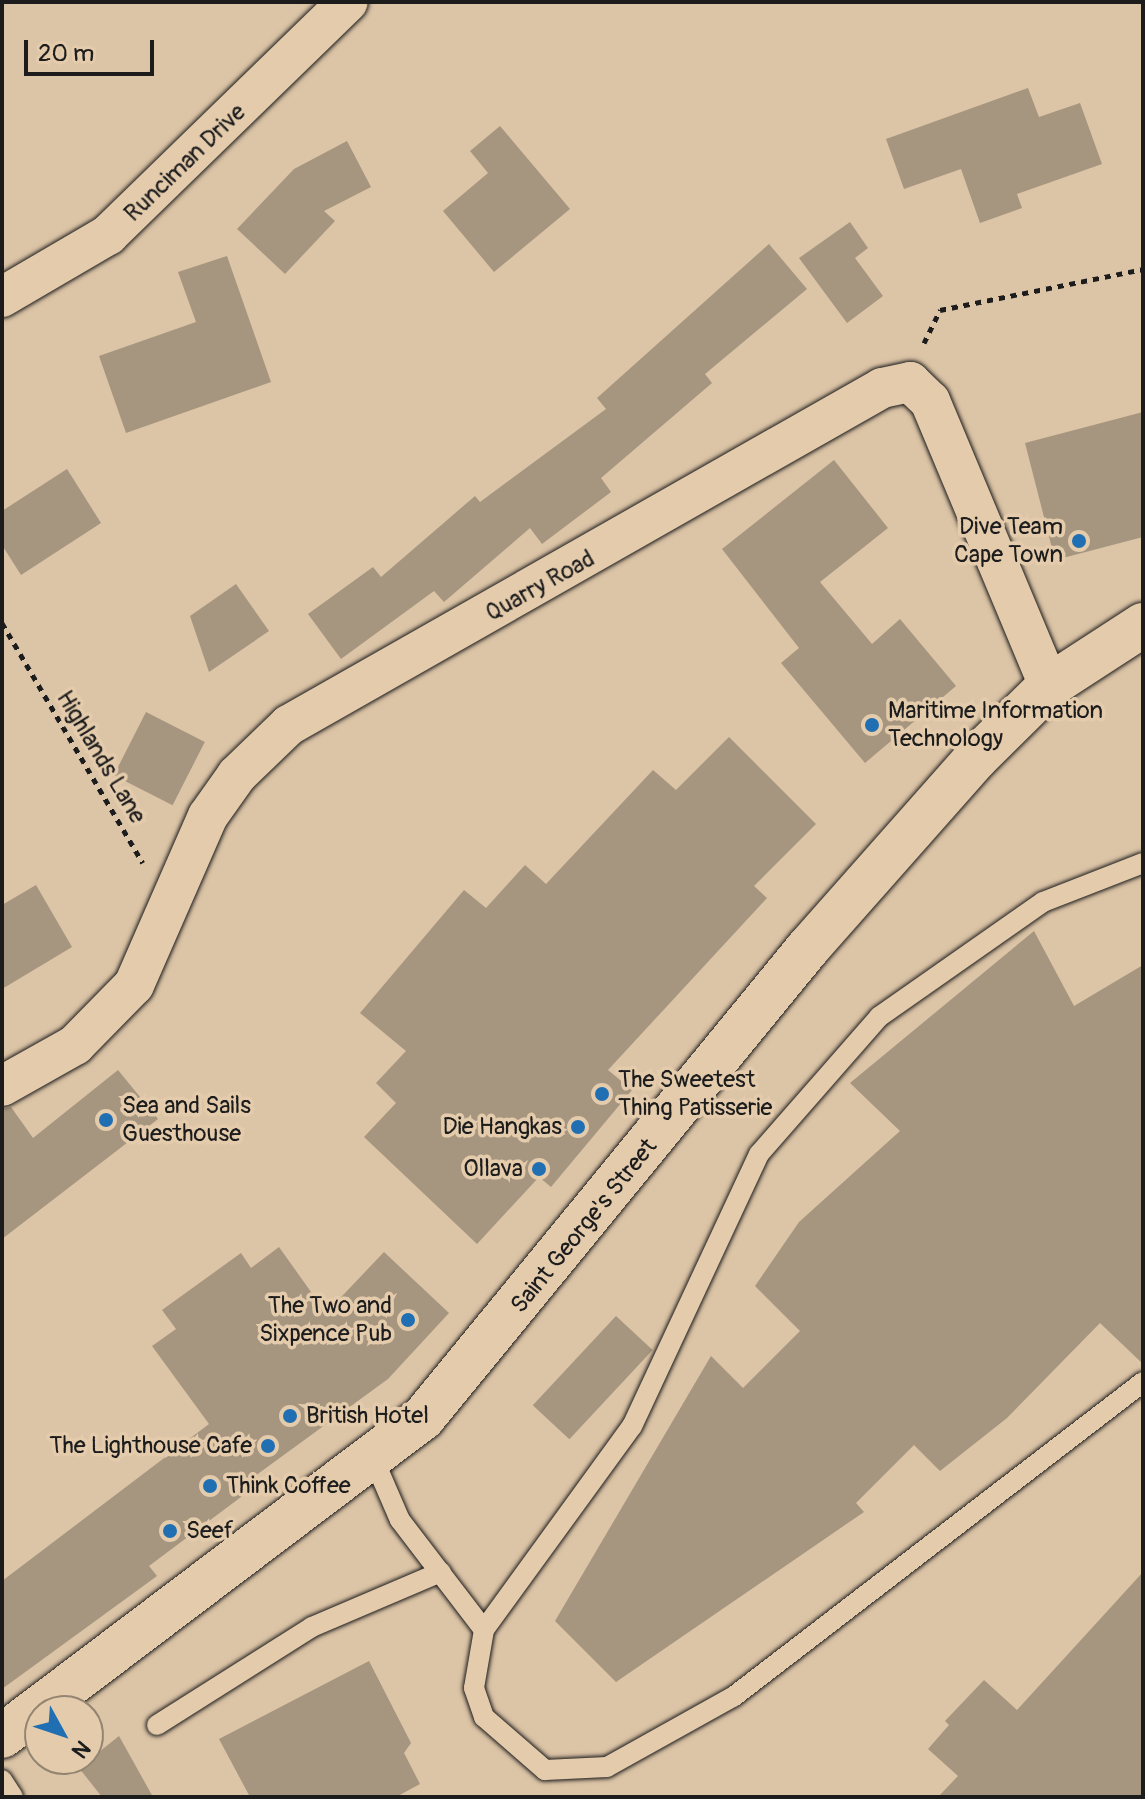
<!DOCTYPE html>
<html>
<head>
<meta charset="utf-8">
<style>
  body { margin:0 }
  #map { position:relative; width:1145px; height:1799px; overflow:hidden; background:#dcc4a6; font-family:Pangolin,sans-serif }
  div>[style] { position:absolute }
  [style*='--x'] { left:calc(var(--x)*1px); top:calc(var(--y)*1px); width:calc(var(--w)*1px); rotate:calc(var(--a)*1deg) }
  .building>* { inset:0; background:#a6957f; transform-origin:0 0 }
  .path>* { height:5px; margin-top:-2.5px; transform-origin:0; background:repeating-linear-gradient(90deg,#1c1c1c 0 6px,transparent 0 12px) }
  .roads { filter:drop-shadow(0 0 2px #1c1c1c) drop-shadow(0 0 2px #1c1c1c) }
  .lane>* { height:20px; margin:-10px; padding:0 10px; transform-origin:10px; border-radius:10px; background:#e4cbac }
  .street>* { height:40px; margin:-20px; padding:0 20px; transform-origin:20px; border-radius:20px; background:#e4cbac }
  .secondary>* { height:44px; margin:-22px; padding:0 22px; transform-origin:22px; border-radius:22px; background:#e4cbac }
  .dots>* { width:22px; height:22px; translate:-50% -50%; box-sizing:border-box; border:4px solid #e4cbac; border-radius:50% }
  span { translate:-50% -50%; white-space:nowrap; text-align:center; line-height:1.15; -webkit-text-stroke:7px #e4cbac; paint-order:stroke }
  .street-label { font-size:24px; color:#1c1c1c }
  .poi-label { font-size:24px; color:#1c1c1c }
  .right { translate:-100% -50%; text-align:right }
  .left { translate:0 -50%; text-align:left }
  .frame { position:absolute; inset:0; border:4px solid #1c1c1c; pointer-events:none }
  .north { position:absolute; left:24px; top:1695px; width:80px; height:80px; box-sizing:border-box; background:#e4cbac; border:2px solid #948572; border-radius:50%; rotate:130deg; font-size:22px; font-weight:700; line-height:32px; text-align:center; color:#1c1c1c }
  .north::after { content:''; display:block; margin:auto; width:28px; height:36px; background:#1f6fb2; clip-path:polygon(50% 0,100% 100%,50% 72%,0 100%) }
  .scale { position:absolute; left:24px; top:40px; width:130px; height:36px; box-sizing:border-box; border:4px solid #1c1c1c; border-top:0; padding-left:10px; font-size:24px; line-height:28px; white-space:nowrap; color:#1c1c1c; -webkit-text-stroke:6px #e4cbac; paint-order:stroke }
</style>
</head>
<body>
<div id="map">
  <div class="building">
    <i style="clip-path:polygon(1028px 88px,1039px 117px,1080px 103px,1102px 164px,1017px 194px,1022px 208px,980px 223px,961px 169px,904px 189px,886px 139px)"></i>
    <i style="clip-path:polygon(500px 126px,570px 209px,494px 272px,443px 211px,488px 173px,470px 151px)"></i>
    <i style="clip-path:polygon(347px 141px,371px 187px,324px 211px,335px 221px,285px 274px,237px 229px,294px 169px)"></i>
    <i style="clip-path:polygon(850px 222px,868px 248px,855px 258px,883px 296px,847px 323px,799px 258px)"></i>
    <i style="clip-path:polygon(769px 244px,807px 289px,705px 374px,712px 383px,601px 478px,611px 492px,542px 544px,530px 528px,444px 602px,434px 591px,341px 659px,308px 614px,373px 567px,381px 577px,475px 496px,480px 502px,606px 409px,597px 398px)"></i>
    <i style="clip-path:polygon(227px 256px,271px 382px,126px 433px,99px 356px,196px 322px,178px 272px)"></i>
    <i style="clip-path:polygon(1143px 412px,1143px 537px,1055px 560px,1025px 443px)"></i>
    <i style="clip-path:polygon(834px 460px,888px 528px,820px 582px,872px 644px,900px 619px,956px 686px,865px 763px,781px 663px,799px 648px,722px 549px)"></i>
    <i style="clip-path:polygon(67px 469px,101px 523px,21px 575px,2px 545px,2px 511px)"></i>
    <i style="clip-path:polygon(236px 584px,269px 631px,209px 672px,190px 616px)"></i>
    <i style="left:146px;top:712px;width:66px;height:71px;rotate:27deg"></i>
    <i style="clip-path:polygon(729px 737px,816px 824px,754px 886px,767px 898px,608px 1070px,632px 1090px,551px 1187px,539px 1177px,477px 1244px,364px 1137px,396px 1103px,376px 1083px,406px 1051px,360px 1013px,464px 890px,486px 908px,525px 865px,546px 884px,653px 770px,676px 790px)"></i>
    <i style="clip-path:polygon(36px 885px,72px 947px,2px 989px,2px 905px)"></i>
    <i style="clip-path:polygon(1034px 931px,1074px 1006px,1143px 965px,1143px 1364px,1100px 1323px,1007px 1418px,940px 1471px,914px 1445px,856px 1503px,864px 1512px,616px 1682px,555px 1621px,711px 1356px,743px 1388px,800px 1331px,755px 1286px,799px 1222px,900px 1131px,850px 1083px)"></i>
    <i style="clip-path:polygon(118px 1070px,158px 1119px,2px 1239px,2px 1109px,11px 1107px,33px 1138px)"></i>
    <i style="clip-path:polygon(279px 1247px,326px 1313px,384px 1252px,449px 1313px,388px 1379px,240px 1487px,245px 1494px,149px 1566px,157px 1576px,2px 1689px,2px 1581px,209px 1424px,152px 1346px,176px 1329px,162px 1310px,241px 1253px,251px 1268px)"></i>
    <i style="left:616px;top:1316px;width:50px;height:122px;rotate:43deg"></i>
    <i style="clip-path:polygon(1143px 1572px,1143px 1797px,938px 1797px,958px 1776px,928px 1749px,949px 1725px,945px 1721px,984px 1680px,1017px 1710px)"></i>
    <i style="clip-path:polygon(369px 1661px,411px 1743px,404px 1753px,420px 1784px,396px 1797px,250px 1797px,219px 1739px)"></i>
    <i style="clip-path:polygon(119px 1736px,153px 1797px,102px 1797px,79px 1768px)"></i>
  </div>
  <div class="path">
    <i style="--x:924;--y:343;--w:37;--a:-64"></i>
    <i style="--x:940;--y:310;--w:207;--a:-11.4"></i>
    <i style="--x:2;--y:623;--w:278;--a:59.6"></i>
  </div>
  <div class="roads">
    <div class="lane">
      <i style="--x:1143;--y:863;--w:107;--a:158.7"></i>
      <i style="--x:1043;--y:902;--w:200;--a:145"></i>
      <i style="--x:879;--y:1017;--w:182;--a:131.2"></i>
      <i style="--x:759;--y:1154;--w:300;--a:115"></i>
      <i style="--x:632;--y:1426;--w:252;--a:126"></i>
      <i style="--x:484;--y:1630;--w:59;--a:99.8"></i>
      <i style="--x:474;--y:1688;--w:31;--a:71"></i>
      <i style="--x:484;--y:1717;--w:81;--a:41"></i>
      <i style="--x:545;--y:1770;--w:62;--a:-2.8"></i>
      <i style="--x:607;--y:1767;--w:144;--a:-29.1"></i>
      <i style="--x:733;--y:1697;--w:517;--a:-37.53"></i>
      <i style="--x:374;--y:1460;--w:65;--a:66.6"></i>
      <i style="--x:400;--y:1520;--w:138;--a:52.6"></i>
      <i style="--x:157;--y:1725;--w:183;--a:-32.3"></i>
      <i style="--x:312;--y:1627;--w:140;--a:-23.1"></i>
      <i style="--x:2;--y:1780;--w:20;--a:57"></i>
    </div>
    <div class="street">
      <i style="--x:2;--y:297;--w:123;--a:-30.3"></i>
      <i style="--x:108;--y:235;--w:334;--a:-44.2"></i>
      <i style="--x:2;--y:1086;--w:84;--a:-29.3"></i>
      <i style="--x:75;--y:1045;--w:84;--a:-45.5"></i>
      <i style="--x:134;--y:985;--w:184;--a:-66.4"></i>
      <i style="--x:208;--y:816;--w:50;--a:-54.7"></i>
      <i style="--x:237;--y:775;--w:72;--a:-43.9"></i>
      <i style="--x:289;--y:725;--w:682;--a:-29.61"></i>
      <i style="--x:882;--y:388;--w:29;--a:-12"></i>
      <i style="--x:910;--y:382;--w:28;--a:44"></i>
      <i style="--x:930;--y:401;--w:309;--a:67.3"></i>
    </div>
    <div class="secondary">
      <i style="--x:2;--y:1736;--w:528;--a:-37.07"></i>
      <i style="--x:423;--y:1418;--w:608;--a:-50.68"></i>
      <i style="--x:808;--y:948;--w:254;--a:-48.5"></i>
      <i style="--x:976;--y:758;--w:103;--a:-44.6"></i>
      <i style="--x:1049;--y:686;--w:112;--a:-33"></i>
    </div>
  </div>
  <div class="dots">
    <i style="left:1079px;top:541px;background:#1f6fb2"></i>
    <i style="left:872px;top:725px;background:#1f6fb2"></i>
    <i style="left:602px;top:1094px;background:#1f6fb2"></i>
    <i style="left:106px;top:1120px;background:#1f6fb2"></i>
    <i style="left:578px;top:1127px;background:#1f6fb2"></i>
    <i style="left:539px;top:1169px;background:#1f6fb2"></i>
    <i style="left:408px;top:1320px;background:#1f6fb2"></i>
    <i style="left:290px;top:1416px;background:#1f6fb2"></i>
    <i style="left:268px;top:1446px;background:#1f6fb2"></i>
    <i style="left:210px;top:1486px;background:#1f6fb2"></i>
    <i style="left:170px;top:1531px;background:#1f6fb2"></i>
  </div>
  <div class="street-label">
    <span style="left:185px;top:163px;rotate:-44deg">Runciman Drive</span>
    <span style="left:540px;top:586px;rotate:-29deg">Quarry Road</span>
    <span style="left:101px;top:757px;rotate:59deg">Highlands Lane</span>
    <span style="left:584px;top:1226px;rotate:-51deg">Saint George's Street</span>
  </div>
  <div class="poi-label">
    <span class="right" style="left:1063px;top:541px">Dive Team<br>Cape Town</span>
    <span class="left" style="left:888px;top:725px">Maritime Information<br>Technology</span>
    <span class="left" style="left:618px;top:1094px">The Sweetest<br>Thing Patisserie</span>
    <span class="left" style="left:122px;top:1120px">Sea and Sails<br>Guesthouse</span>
    <span class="right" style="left:562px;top:1127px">Die Hangkas</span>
    <span class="right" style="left:523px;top:1169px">Ollava</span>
    <span class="right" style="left:392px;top:1320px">The Two and<br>Sixpence Pub</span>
    <span class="left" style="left:306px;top:1416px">British Hotel</span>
    <span class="right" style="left:252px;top:1446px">The Lighthouse Cafe</span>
    <span class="left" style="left:226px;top:1486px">Think Coffee</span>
    <span class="left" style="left:186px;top:1531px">Seef</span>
  </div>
  <div class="frame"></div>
  <div class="north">N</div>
  <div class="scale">20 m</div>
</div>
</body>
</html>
